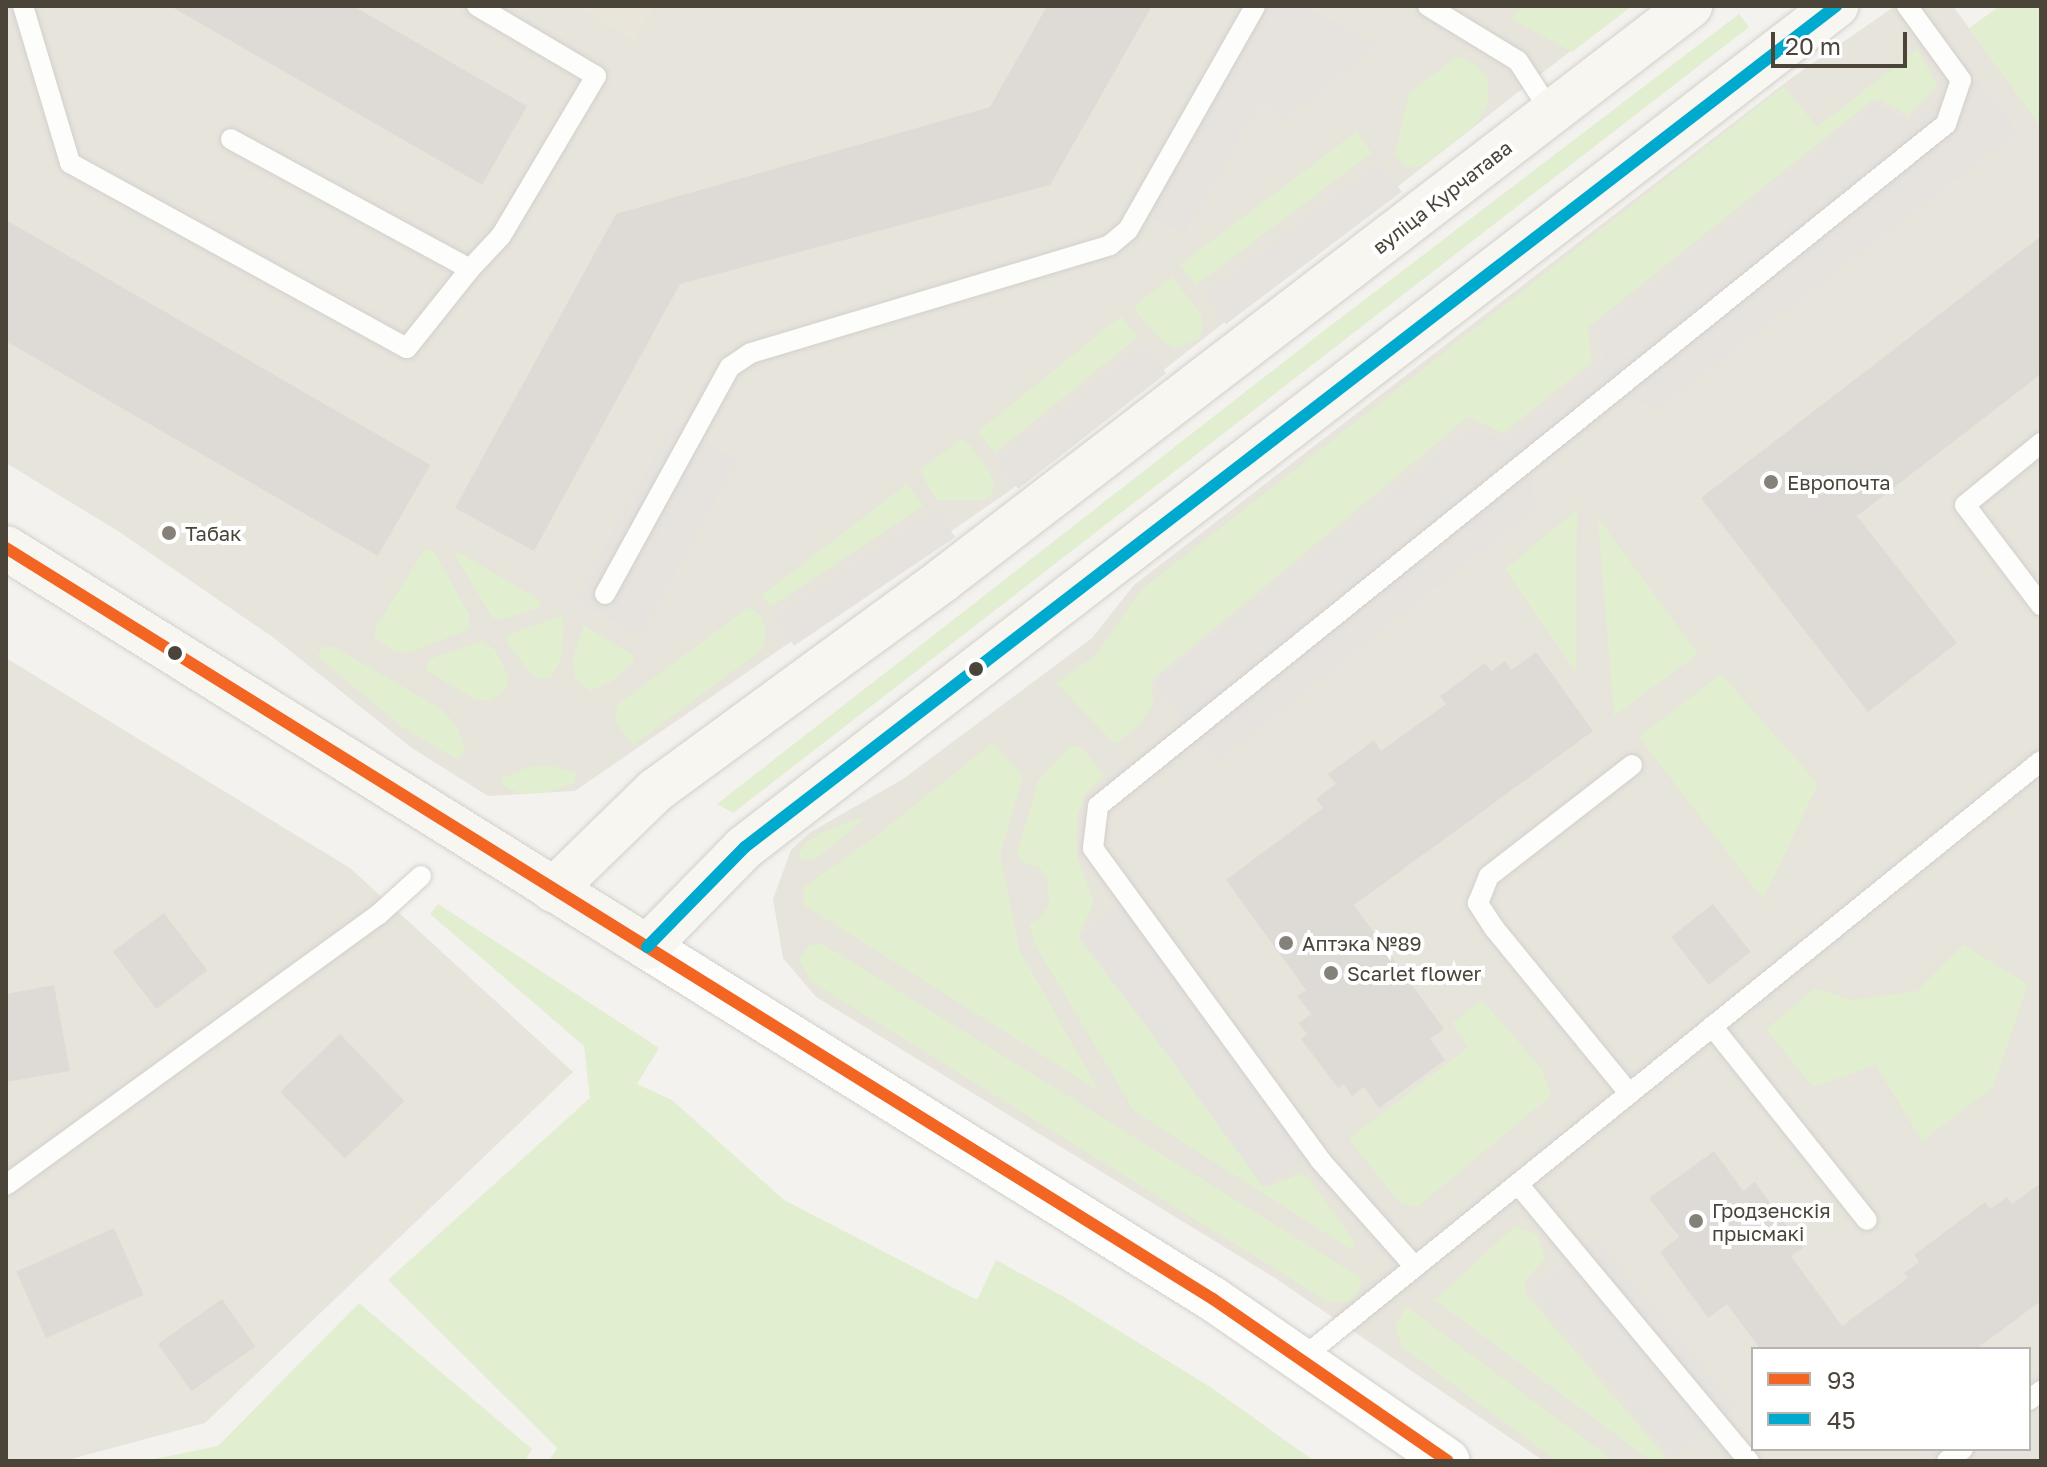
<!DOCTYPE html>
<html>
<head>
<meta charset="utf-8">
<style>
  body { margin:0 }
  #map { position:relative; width:2047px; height:1467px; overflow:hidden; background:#f4f2ee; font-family:"Golos Text",sans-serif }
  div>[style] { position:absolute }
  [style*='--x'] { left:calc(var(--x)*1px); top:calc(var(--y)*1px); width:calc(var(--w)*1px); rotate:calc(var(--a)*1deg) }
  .residential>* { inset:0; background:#e7e4dc }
  .education>* { inset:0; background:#eae5da }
  .green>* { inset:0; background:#e1eecf; transform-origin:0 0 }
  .parking>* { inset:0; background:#e6e3df; transform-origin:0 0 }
  .building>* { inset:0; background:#dedbd6; transform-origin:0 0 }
  .roads { filter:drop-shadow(0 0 2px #d2d0cb) drop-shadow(0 0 2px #d2d0cb) }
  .service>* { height:20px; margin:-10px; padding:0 10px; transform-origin:10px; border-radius:10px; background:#fdfdfc }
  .tertiary>* { height:44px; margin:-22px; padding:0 22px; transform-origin:22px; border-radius:22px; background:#fdfdfc }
  .secondary>* { height:44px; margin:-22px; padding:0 22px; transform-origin:22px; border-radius:22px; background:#f7f6f1 }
  .bus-1>* { height:12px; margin:-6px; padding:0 6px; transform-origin:6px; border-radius:6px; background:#f26522 }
  .bus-2>* { height:12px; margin:-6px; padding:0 6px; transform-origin:6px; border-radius:6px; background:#00a9ce }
  .dots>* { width:22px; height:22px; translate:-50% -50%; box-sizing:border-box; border:4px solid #fff; border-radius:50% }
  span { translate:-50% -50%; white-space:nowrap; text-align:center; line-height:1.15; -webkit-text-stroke:8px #fff; paint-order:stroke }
  .street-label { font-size:20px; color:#4b4439 }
  .poi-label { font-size:20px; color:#4b4439 }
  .left { translate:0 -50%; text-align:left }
  .frame { position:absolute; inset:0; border:8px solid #4b4439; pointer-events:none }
  .legend { position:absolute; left:1751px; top:1347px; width:280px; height:104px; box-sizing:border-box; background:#fff; border:2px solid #b7b4b0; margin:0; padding:10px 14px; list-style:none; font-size:24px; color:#4b4439 }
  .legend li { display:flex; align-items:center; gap:16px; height:40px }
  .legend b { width:40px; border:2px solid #b7b4b0 }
  .scale { position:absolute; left:1771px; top:32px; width:136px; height:36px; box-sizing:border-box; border:4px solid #4b4439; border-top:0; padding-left:10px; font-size:24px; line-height:28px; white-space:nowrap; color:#4b4439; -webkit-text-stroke:6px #fff; paint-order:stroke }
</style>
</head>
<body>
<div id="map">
  <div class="residential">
    <i style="clip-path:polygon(6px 6px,581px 6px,633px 39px,652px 6px,1628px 6px,1008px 492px,575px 791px,488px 796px,412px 748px,274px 638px,118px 531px,6px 463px)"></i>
    <i style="clip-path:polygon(evenodd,1895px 6px,1953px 6px,2041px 126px,2041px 1461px,1544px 1461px,1275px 1278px,816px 997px,783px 958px,773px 899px,791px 850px,809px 833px,903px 779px,1092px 638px,1134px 585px,1790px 79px,1895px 6px,1753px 1349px,2029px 1349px,2029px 1449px,1753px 1449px,1753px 1349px)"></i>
    <i style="clip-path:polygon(6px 658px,350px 868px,573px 1072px,205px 1423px,64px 1461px,6px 1461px)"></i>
  </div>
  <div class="education">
    <i style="clip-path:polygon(581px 6px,652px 6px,633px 39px)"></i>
  </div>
  <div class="green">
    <i style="clip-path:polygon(1525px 6px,1632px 6px,1572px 52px,1510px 18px)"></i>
    <i style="clip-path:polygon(2000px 6px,2041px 6px,2041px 126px,1969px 28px)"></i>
    <i style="clip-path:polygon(1739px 14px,1749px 27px,733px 813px,717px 804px,1317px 336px)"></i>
    <i style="clip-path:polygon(1918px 49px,1937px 86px,1908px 115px,1879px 100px,1870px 102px,1588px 327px,1592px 362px,1503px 433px,1468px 417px,1152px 680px,1153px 705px,1136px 728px,1115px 744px,1056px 683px,1095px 656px,1141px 590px,1784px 86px,1817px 127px)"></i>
    <i style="clip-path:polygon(1458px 56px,1478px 66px,1488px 80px,1488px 104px,1476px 124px,1424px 165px,1407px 168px,1395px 154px,1409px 93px)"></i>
    <i style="left:1356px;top:132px;width:26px;height:220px;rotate:53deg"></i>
    <i style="clip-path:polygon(1172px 277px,1200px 312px,1203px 326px,1199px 339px,1175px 349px,1160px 339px,1135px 311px,1137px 304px)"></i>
    <i style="left:1121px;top:316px;width:27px;height:184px;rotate:51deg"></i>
    <i style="clip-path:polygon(961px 439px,968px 443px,988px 469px,994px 482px,992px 494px,985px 500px,936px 500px,920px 470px)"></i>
    <i style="clip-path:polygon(907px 484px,923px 506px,770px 607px,762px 595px)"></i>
    <i style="clip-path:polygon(1577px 510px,1576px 673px,1505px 569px)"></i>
    <i style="clip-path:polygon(1598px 518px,1698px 654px,1614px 716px)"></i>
    <i style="clip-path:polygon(424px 550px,433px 550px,470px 616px,468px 630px,408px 653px,395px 652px,375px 638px,375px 629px)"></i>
    <i style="clip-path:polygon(456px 551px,540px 600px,540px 607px,500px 620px,492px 617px,454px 554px)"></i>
    <i style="clip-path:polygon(749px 607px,760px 615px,766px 630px,763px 649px,633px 745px,615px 721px,617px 705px)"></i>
    <i style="clip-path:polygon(561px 616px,564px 622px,561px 660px,552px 676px,542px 680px,532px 675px,508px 644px,507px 635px)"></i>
    <i style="clip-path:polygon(584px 625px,634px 656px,633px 663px,609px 683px,590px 691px,575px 678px,573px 658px)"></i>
    <i style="clip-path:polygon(482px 641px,495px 650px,509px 678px,505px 690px,491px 700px,476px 700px,426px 670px,428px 660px)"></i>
    <i style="clip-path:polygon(324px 646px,334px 647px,441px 709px,457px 726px,465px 750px,458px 760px,402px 727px,317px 656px)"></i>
    <i style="clip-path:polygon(1721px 674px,1818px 784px,1763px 899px,1639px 737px)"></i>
    <i style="clip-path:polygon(992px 743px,1023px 776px,1000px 855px,1020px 951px,1099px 1091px,804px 905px,804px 887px,876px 836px)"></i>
    <i style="clip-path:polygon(1071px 746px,1082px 748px,1104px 775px,1085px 795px,1077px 817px,1077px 856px,1094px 902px,1078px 937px,1269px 1186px,1300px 1174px,1309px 1179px,1355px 1242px,1352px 1250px,1134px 1111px,1036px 946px,1029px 924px,1039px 919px,1049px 905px,1048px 881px,1040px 868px,1021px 861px,1017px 854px,1038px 781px)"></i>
    <i style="clip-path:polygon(553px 766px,576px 773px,575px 783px,547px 792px,522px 794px,501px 785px,502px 778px,529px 767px)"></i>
    <i style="clip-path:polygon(860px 817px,862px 821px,816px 859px,802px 860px,799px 854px,805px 844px,821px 833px)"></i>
    <i style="clip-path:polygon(438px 904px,659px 1048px,637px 1084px,672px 1100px,784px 1200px,977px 1300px,996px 1260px,1064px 1297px,1212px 1388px,1314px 1461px,549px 1461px,557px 1448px,388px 1280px,590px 1098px,584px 1046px,430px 914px)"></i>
    <i style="clip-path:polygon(823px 944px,1361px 1278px,1360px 1289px,1351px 1301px,1330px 1303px,812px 982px,799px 960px,809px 945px)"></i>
    <i style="clip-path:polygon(1963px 945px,2028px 984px,1993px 1087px,1922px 1141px,1876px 1065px,1813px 1087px,1766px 1029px,1816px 988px,1852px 1000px,1917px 991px)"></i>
    <i style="clip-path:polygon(1482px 1000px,1542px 1069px,1551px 1096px,1416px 1208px,1398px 1201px,1349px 1139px,1468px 1047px,1452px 1023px)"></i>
    <i style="clip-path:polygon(1515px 1226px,1537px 1235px,1545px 1259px,1526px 1279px,1525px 1293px,1669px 1461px,1651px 1461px,1435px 1300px)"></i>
    <i style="clip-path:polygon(359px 1303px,532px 1449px,525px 1461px,144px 1461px,218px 1446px)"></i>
    <i style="clip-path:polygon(1406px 1306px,1614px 1461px,1557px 1461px,1402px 1347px,1395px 1326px)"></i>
  </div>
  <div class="parking">
    <i style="clip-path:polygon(1255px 6px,1303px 6px,1378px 45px,1284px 120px,1262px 101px,1184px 235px,1140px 210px)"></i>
    <i style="clip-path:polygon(1972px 73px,2018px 132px,1657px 410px,1629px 397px,1533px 476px,1534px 510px,1217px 762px,1154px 682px,1472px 428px,1505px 441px,1604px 361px,1599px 327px,1876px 105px,1910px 121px)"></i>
    <i style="left:1380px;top:163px;width:36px;height:220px;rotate:53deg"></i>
    <i style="left:1144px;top:345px;width:36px;height:188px;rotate:52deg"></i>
    <i style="left:673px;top:424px;width:74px;height:201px;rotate:29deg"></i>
    <i style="left:936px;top:509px;width:34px;height:194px;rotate:56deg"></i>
    <i style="left:1130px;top:898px;width:313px;height:62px;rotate:54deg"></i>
    <i style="left:1595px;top:1238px;width:218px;height:81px;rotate:50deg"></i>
    <i style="clip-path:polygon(2041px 1369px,2041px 1461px,1919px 1461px,1935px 1449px,2029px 1449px,2029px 1378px)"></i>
  </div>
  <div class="building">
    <i style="clip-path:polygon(170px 6px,353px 6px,527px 106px,482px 185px)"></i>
    <i style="clip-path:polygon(1047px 6px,1152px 6px,1050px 185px,680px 284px,534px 551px,455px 508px,616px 214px,990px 107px)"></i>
    <i style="left:6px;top:220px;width:490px;height:105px;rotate:30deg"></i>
    <i style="clip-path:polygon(2041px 236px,2041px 374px,1857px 516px,1957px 643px,1868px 712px,1701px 498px)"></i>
    <i style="clip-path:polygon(1536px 652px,1593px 731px,1354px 905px,1444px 1029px,1430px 1039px,1445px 1060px,1379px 1108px,1364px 1087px,1352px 1096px,1344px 1084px,1338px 1088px,1301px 1039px,1307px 1034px,1299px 1023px,1311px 1014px,1297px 996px,1306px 990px,1226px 880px,1323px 808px,1316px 799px,1336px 784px,1328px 774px,1374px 740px,1381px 751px,1446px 704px,1440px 696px,1485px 663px,1491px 671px,1505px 661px,1511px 670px)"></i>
    <i style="left:1713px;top:904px;width:61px;height:53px;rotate:52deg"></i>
    <i style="left:164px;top:913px;width:72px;height:64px;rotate:53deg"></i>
    <i style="clip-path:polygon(54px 985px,70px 1071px,6px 1082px,6px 994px)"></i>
    <i style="left:340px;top:1034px;width:93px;height:83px;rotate:46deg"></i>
    <i style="clip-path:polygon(1714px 1151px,1743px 1191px,1755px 1182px,1803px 1248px,1791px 1256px,1842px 1326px,1908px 1278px,1904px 1273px,1919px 1262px,1914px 1255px,1985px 1202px,1990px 1209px,2007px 1197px,2012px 1204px,2041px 1183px,2041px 1301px,1976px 1349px,1760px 1349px,1727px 1304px,1708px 1318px,1660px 1252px,1679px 1237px,1649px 1198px)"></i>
    <i style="left:114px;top:1228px;width:73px;height:107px;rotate:66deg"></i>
    <i style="left:222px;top:1299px;width:58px;height:78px;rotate:55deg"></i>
  </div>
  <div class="roads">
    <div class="service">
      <i style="--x:23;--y:6;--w:164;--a:73.3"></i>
      <i style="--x:70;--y:163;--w:384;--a:28.8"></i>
      <i style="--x:407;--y:348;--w:101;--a:-51.4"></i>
      <i style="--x:470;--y:269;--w:272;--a:-151.5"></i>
      <i style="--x:1428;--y:6;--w:105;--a:31.4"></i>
      <i style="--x:1518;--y:61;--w:61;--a:57.1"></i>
      <i style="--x:470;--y:269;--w:45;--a:-46.8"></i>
      <i style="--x:501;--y:236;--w:186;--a:-59.3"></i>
      <i style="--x:596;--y:76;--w:138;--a:-149.5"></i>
      <i style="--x:2041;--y:443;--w:98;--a:140.8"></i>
      <i style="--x:1965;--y:505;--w:126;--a:52.8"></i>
      <i style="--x:605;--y:594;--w:259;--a:-61.2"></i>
      <i style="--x:730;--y:367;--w:25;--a:-34"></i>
      <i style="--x:751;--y:353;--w:375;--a:-16.7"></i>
      <i style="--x:1110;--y:245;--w:23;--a:-40"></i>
      <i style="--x:1128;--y:230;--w:257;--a:-60.4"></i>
      <i style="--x:1712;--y:1026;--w:248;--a:51.4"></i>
      <i style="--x:1629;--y:1093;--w:213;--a:-129.3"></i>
      <i style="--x:1494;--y:928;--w:30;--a:-123"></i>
      <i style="--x:1478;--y:903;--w:29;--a:-68"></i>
      <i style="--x:1489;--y:876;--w:181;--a:-37.8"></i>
      <i style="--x:1518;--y:1184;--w:361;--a:50.2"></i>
      <i style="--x:6;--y:1185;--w:460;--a:-36"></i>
      <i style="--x:378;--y:915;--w:58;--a:-42.2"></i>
      <i style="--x:1415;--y:1267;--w:142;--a:-131.6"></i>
      <i style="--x:1321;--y:1161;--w:387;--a:-126.1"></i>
      <i style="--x:1093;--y:848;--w:42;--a:-83.2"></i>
      <i style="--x:1098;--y:806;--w:1088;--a:-38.81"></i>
      <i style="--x:1946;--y:124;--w:46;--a:-71.2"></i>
      <i style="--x:1961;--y:80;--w:92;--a:-126.1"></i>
      <i style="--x:1301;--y:1359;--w:951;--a:-38.94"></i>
      <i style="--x:2029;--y:1400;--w:15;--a:-37"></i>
      <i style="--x:1947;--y:1461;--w:20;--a:-37"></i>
    </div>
    <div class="tertiary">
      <i style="--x:647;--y:947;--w:667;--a:31.88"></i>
      <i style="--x:1213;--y:1299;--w:285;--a:34.6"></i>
    </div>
    <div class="secondary">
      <i style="--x:6;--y:548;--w:755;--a:31.9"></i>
      <i style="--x:647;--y:947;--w:140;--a:-45.6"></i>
      <i style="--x:745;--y:847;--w:1378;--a:-37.63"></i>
      <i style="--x:553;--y:890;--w:144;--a:-44.2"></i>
      <i style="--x:656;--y:790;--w:357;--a:-36.2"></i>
      <i style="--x:944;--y:579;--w:941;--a:-37.53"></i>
    </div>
  </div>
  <div class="bus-1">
    <i style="--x:6;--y:548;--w:1422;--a:31.89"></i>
    <i style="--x:1213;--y:1299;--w:285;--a:34.6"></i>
  </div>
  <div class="bus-2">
    <i style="--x:647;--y:947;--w:140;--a:-45.6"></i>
    <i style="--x:745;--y:847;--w:1378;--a:-37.63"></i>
  </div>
  <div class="dots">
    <i style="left:1771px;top:482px;background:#868178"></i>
    <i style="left:169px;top:533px;background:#868178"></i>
    <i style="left:175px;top:653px;background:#4b4439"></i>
    <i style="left:976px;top:669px;background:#4b4439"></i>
    <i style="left:1286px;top:943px;background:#868178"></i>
    <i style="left:1331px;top:973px;background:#868178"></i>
    <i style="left:1696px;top:1221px;background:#868178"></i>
  </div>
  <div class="street-label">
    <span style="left:1442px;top:197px;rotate:-38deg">вуліца Курчатава</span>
  </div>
  <div class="poi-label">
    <span class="left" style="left:1787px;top:482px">Европочта</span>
    <span class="left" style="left:185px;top:533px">Табак</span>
    <span class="left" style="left:1302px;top:943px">Аптэка №89</span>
    <span class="left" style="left:1347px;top:973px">Scarlet flower</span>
    <span class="left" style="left:1712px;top:1222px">Гродзенскія<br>прысмакі</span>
  </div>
  <div class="frame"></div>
  <ul class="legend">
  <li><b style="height:10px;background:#f26522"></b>93</li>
  <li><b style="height:10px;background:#00a9ce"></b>45</li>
  </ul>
  <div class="scale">20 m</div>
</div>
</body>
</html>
